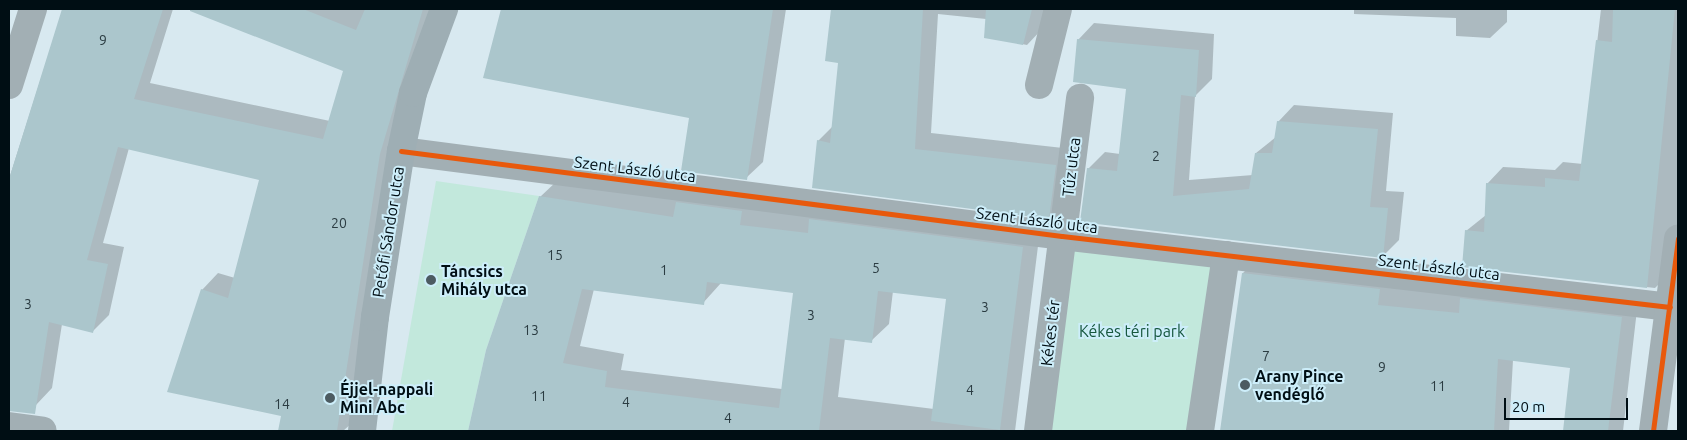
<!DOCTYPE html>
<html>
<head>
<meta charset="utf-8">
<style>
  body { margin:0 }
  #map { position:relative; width:1687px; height:440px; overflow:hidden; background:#d8e9f0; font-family:Ubuntu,sans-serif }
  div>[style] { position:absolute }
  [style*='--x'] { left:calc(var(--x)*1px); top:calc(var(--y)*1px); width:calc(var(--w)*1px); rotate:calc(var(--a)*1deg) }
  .green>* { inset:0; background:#c2e8dc; transform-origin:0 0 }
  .shadow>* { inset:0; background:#0003 }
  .building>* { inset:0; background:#abc6cc }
  .street>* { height:28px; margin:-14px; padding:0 14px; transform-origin:14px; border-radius:14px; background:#a2afb4 }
  .secondary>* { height:28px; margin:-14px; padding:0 14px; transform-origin:14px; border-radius:14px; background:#9eaeb4 }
  .cycleway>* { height:5px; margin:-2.5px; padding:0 2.5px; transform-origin:2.5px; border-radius:2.5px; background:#e8590c }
  .dots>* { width:14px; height:14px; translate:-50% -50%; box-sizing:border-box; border:2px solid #cdeefa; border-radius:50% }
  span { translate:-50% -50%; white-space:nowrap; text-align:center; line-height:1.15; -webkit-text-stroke:4px #cdeefa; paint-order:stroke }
  .number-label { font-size:14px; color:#2b3c42 }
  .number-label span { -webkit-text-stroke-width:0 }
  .street-label { font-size:16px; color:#000e14 }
  .poi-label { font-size:16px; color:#000e14; font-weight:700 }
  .left { translate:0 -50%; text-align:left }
  .park-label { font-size:16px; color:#16573e }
  .frame { position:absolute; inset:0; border:10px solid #000e14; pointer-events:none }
  .scale { position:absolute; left:1504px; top:398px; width:124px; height:22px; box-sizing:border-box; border:2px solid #000e14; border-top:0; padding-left:6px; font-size:15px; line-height:18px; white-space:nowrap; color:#000e14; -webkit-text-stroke:4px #cdeefa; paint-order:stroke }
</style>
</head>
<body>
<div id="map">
  <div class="green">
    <i style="clip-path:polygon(436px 181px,539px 196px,486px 350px,468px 431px,392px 431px)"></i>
    <i style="left:1062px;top:236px;width:165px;height:196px;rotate:7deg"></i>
  </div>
  <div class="shadow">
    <i style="clip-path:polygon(63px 9px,173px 9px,150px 83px,330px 121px,345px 70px,187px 9px,433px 9px,352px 423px,343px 431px,279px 431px,282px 415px,202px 290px,218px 273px,235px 278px,260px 179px,129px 148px,103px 243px,124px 247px,109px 315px,92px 332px,62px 324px,52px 388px,36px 405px,9px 401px,9px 179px)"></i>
    <i style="clip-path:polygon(503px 9px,786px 9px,763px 162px,746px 178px,691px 117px,485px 77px)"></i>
    <i style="clip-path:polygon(1048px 9px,1043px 28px,1027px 45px,986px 37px,986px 19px,938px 14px,931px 133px,1072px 149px,1065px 201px,1049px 217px,818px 141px,833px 126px,840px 62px,833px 9px)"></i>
    <i style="clip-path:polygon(1354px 9px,1507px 9px,1507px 22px,1490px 38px,1456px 36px,1456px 18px,1354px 14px)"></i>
    <i style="clip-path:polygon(1601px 9px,1678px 9px,1678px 231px,1672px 271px,1655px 288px,1464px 266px,1466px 231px,1486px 215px,1487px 184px,1503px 167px,1555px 170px,1563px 162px,1583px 164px)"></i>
    <i style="clip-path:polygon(1094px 23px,1214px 34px,1212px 79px,1195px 96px,1189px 180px,1253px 175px,1256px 153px,1276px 137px,1278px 122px,1294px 105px,1393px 113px,1386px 191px,1404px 192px,1399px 240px,1383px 256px,1081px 221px,1088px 169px,1105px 152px,1120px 154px,1128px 88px,1078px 40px)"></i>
    <i style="clip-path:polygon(evenodd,558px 180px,1040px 230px,1015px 431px,469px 431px,487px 350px,540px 197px,558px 180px,721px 283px,794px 292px,782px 389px,621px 370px,624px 354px,580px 346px,594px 289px,703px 303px,721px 283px,558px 180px,893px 291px,947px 298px,934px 409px,838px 397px,845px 338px,871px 341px,889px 324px,893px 291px)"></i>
    <i style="clip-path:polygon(1260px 256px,1638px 301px,1623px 431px,1565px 431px,1571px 367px,1513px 360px,1509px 431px,1222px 431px,1243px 273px)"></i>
  </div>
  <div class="building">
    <i style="clip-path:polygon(62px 9px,163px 9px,134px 99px,323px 139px,343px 71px,190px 11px,190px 9px,303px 9px,356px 30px,365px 9px,423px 9px,380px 154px,337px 431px,278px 431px,281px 416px,167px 392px,201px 289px,228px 298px,259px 180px,118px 147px,87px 260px,108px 264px,93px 333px,49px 322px,35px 414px,9px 411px,9px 179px)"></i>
    <i style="clip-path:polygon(501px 9px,773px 9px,747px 180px,681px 171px,689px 118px,483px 78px)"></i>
    <i style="clip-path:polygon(831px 9px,923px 9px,915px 149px,1056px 165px,1049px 219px,812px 188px,817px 140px,830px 143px,838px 63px,825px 61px)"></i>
    <i style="clip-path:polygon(986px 9px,1032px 9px,1023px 45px,984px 38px)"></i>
    <i style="clip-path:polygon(1613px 9px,1675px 9px,1647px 288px,1462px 267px,1465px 230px,1484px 232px,1486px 183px,1545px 187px,1545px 178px,1579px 181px,1596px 40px,1612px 42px)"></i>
    <i style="clip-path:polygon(1077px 39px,1199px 50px,1196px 97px,1181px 95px,1173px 196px,1249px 189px,1255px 153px,1272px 153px,1277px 121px,1378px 129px,1370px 207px,1388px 208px,1383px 258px,1080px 222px,1087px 168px,1117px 171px,1126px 89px,1073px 82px)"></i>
    <i style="clip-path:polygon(evenodd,539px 196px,673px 217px,676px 202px,742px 211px,740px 225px,808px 233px,809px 219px,1023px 247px,1000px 430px,931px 421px,946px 299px,878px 291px,872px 343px,830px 338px,819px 431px,468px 431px,486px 350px,539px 196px,707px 282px,793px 293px,779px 408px,605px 387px,607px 371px,563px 363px,582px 289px,704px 305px,707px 282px)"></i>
    <i style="clip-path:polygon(1242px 273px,1380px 289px,1378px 305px,1459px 313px,1460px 298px,1622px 317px,1608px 431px,1563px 431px,1570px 368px,1498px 359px,1494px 431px,1220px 431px)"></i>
  </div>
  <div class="street">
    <i style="--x:9;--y:85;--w:80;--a:-72.5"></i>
    <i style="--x:1039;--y:85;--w:78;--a:-76"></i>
    <i style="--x:401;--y:151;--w:666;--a:7.33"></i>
    <i style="--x:1062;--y:236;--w:612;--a:6.66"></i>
    <i style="--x:9;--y:426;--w:34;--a:8"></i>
    <i style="--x:1038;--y:431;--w:336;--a:-82.8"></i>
    <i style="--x:1200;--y:431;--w:178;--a:-81.6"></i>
    <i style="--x:1653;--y:431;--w:194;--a:-82.6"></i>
  </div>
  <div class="secondary">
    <i style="--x:362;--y:431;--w:115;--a:-83.5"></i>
    <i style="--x:375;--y:317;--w:168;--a:-81.1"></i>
    <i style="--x:401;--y:151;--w:59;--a:-78.3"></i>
    <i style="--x:413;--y:93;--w:90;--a:-69.7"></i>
  </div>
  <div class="cycleway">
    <i style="--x:401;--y:151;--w:666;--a:7.33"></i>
    <i style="--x:1062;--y:236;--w:612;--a:6.66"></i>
    <i style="--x:1653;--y:431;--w:194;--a:-82.6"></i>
  </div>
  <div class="dots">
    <i style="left:431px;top:280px;background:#4c5b61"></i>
    <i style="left:1245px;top:385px;background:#4c5b61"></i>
    <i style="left:330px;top:398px;background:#4c5b61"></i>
  </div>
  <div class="number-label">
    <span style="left:103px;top:40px">9</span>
    <span style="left:1156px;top:156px">2</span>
    <span style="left:339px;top:223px">20</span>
    <span style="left:555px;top:255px">15</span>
    <span style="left:876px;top:268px">5</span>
    <span style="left:664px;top:270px">1</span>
    <span style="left:28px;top:304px">3</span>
    <span style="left:985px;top:307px">3</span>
    <span style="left:811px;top:315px">3</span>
    <span style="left:531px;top:330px">13</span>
    <span style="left:1266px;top:356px">7</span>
    <span style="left:1382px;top:367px">9</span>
    <span style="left:1438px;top:386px">11</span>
    <span style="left:970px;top:390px">4</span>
    <span style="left:539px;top:396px">11</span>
    <span style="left:626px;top:402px">4</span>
    <span style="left:282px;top:404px">14</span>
    <span style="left:728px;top:418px">4</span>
  </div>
  <div class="street-label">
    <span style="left:1071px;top:167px;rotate:-83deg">Tűz utca</span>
    <span style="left:635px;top:169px;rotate:7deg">Szent László utca</span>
    <span style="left:1037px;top:220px;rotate:7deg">Szent László utca</span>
    <span style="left:388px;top:232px;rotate:-81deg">Petőfi Sándor utca</span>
    <span style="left:1439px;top:267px;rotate:7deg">Szent László utca</span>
    <span style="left:1050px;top:333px;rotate:-83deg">Kékes tér</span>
  </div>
  <div class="poi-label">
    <span class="left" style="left:441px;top:280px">Táncsics<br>Mihály utca</span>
    <span class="left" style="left:1255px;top:385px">Arany Pince<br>vendéglő</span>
    <span class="left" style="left:340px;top:398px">Éjjel-nappali<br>Mini Abc</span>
  </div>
  <div class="park-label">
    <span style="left:1132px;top:331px">Kékes téri park</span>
  </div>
  <div class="frame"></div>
  <div class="scale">20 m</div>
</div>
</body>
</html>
